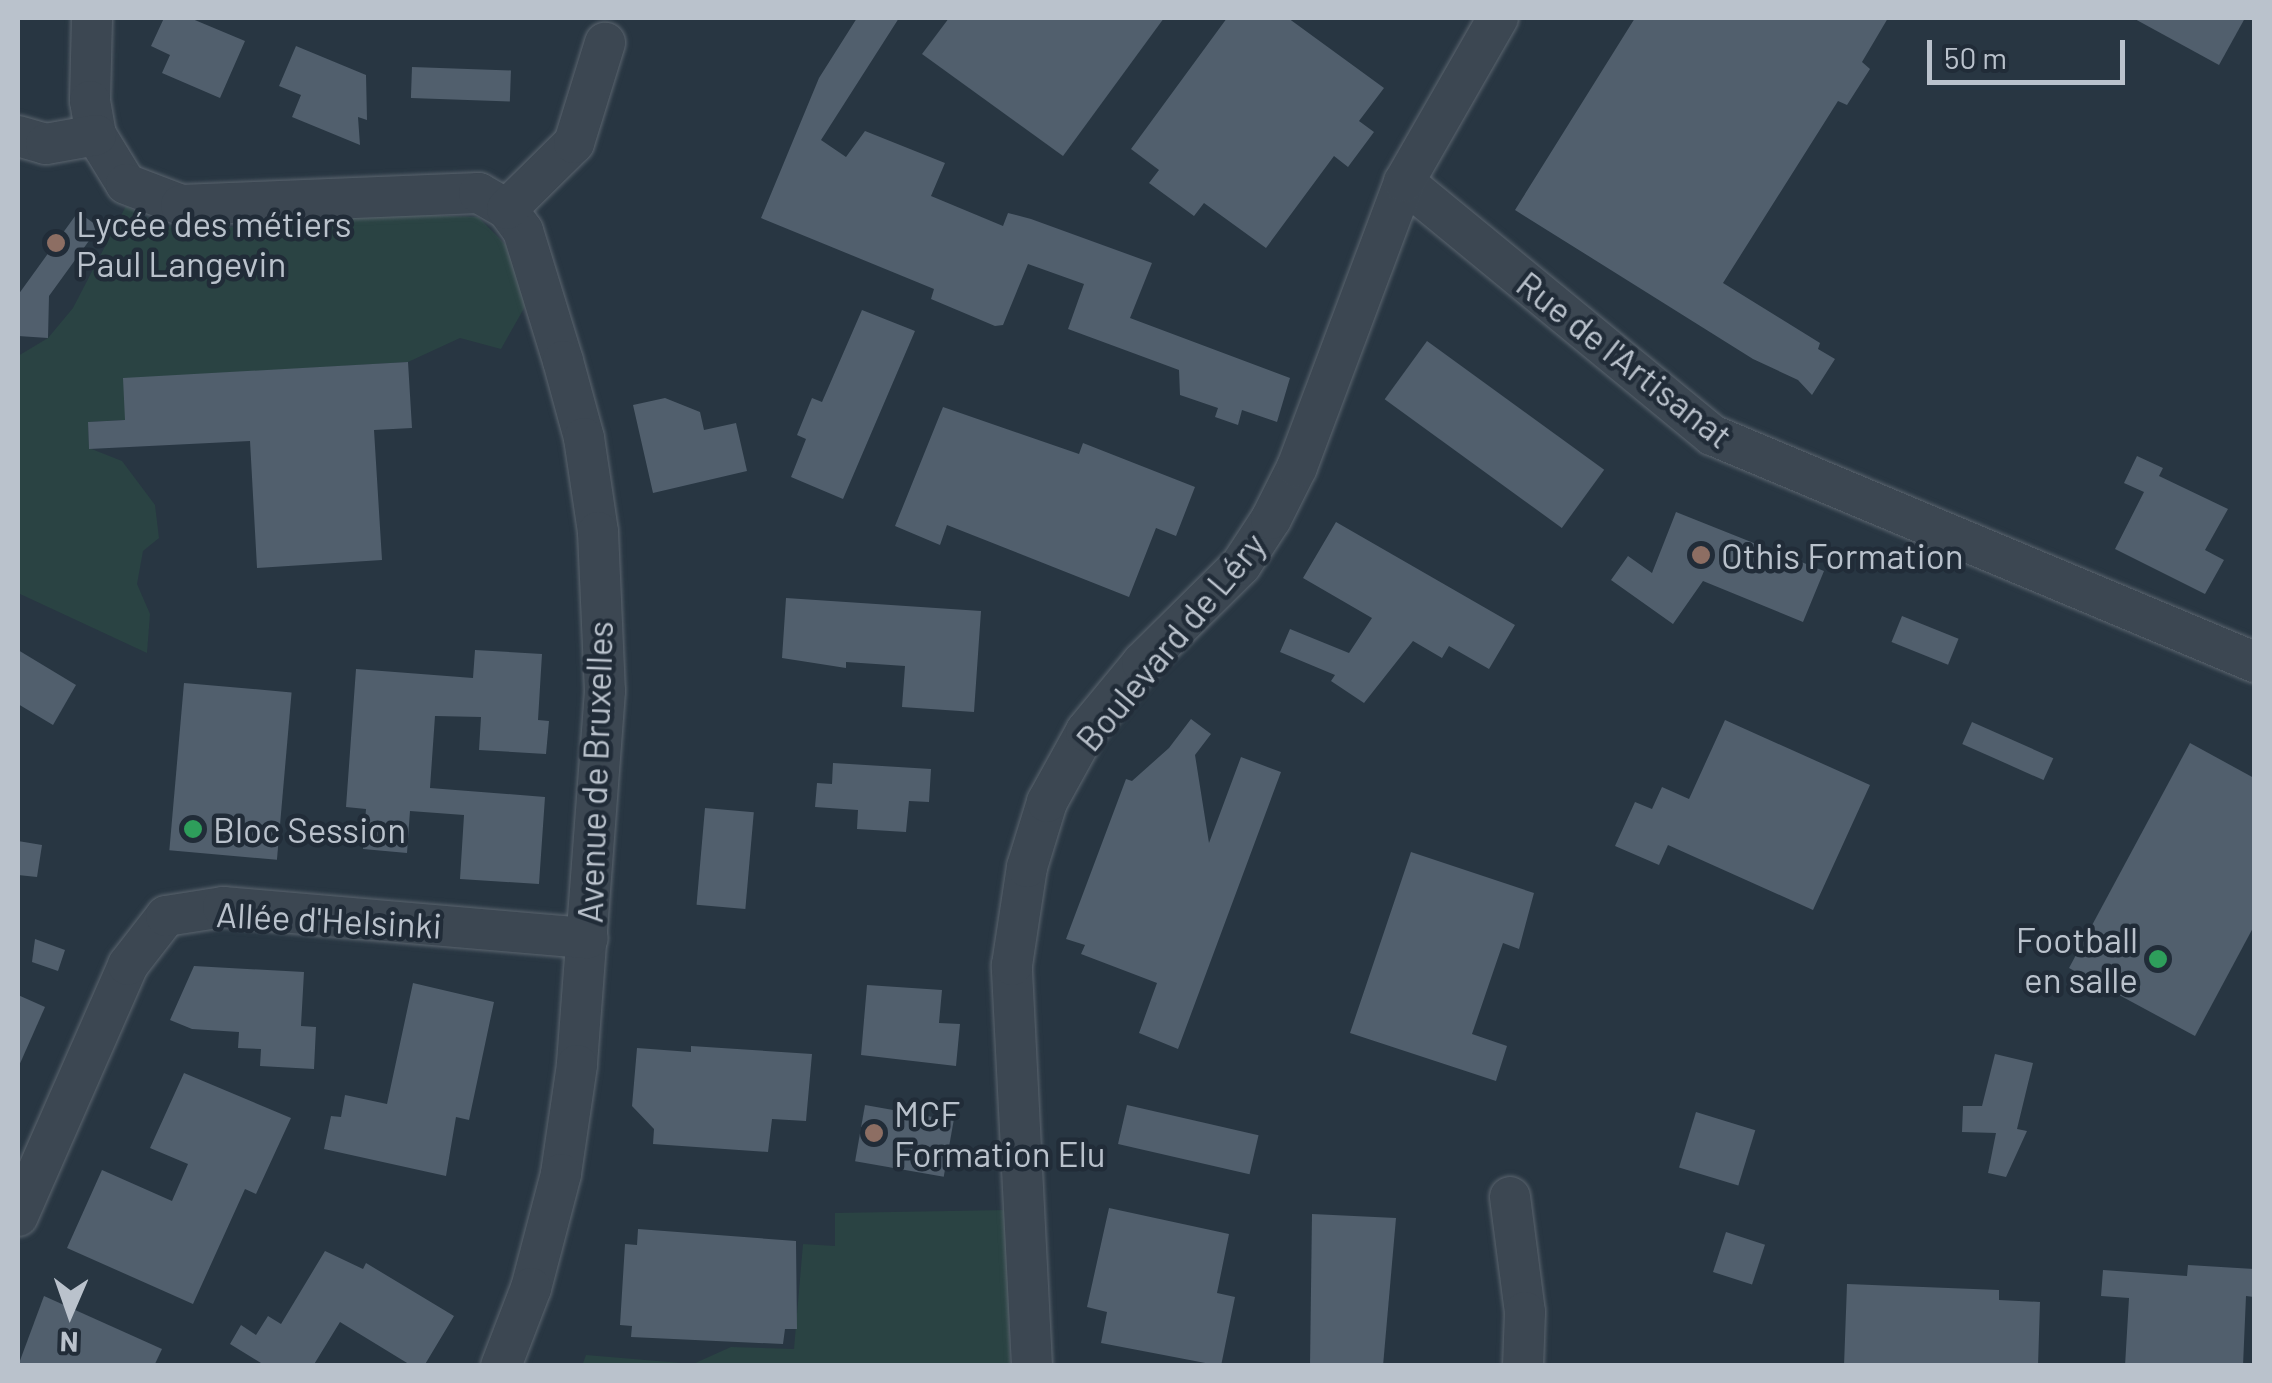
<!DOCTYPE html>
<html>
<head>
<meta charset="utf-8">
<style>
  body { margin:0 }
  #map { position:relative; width:2272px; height:1383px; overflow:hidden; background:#283642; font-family:Barlow,sans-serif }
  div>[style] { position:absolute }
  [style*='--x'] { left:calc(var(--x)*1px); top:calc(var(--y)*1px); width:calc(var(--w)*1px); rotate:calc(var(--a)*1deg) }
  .green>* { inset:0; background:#2a4343 }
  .building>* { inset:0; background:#515f6d; transform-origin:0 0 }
  .roads { filter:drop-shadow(0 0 2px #5b656f) drop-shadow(0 0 2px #5b656f) }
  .minor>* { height:40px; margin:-20px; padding:0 20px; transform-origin:20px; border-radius:20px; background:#3c4752 }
  .dots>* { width:28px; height:28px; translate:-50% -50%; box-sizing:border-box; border:5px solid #212c38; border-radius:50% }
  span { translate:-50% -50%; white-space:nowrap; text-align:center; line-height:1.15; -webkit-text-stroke:9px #212c38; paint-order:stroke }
  .poi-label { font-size:35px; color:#bac2cc }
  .left { translate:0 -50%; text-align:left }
  .right { translate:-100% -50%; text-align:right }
  .street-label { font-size:35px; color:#bac2cc }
  .frame { position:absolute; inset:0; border:20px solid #bac2cc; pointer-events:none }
  .north { position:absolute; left:20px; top:1263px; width:100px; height:100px; -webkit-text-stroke:8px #212c38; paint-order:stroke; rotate:182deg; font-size:28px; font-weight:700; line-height:40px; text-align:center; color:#bac2cc }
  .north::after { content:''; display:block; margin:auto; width:35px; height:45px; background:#bac2cc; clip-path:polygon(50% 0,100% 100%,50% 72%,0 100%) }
  .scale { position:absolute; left:1927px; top:40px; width:198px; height:45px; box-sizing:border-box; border:5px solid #bac2cc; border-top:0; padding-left:12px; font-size:30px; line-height:35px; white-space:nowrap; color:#bac2cc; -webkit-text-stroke:8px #212c38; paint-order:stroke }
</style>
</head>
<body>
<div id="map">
  <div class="green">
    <i style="clip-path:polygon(126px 206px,163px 226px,208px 229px,393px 214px,478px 217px,506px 245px,527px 303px,501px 349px,460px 338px,408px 362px,247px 372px,125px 420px,88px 422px,89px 448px,122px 461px,155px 505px,159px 538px,143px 551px,137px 584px,150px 614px,147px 653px,18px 593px,18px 356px,48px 338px,73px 308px)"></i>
    <i style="clip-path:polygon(1007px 1210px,1010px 1365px,582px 1366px,586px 1355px,693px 1364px,731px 1347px,794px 1349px,803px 1244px,835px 1246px,835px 1213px)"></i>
  </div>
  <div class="building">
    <i style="clip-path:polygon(164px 18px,190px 18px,245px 41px,220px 98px,162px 73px,170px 55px,151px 46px)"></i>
    <i style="clip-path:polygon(857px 18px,899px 18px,821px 140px,846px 157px,865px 131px,945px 163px,931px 196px,1003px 226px,1008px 213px,1031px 219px,1152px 263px,1130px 318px,1290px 378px,1277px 422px,1242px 410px,1238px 425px,1215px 417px,1218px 408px,1180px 395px,1179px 370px,1068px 329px,1084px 284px,1028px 264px,1003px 325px,995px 326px,931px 299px,934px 289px,761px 218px,819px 78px)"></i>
    <i style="clip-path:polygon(949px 18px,1164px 18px,1063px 156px,922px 54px)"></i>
    <i style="clip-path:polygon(1227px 18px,1288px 18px,1384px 88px,1359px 121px,1374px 132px,1348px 167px,1334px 156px,1266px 248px,1204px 203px,1194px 216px,1149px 183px,1159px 170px,1131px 149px)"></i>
    <i style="clip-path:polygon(1635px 18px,1888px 18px,1862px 62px,1870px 69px,1847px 105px,1838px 101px,1723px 283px,1820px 343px,1818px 349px,1835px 359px,1812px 395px,1798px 380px,1753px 359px,1515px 210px)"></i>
    <i style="clip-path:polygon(2133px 18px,2245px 18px,2219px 65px)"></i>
    <i style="clip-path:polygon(296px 46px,366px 75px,367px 120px,358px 117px,360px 145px,292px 117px,301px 95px,279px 86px)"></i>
    <i style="left:412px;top:67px;width:99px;height:31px;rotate:2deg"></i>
    <i style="clip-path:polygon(78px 212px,99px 227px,49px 296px,48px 338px,18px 336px,18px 295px)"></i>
    <i style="clip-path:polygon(862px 310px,915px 331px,843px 499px,791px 477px,806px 439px,797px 435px,812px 398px,822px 402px)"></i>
    <i style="left:1427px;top:341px;width:219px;height:72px;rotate:36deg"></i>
    <i style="clip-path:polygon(408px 362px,412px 428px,374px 430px,382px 560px,257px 568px,250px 441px,89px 449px,88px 422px,125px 420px,123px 378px)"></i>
    <i style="clip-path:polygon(665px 398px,700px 412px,704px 430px,736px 423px,747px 471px,653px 493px,633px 405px)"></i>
    <i style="clip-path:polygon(943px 407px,1079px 454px,1083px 443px,1195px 487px,1176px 536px,1156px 528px,1129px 597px,947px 525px,940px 545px,895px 526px)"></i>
    <i style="clip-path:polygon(2137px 456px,2163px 468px,2159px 476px,2228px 509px,2205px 550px,2224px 560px,2205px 594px,2115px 549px,2144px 492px,2124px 483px)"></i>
    <i style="clip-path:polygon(1676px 512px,1824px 571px,1803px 622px,1703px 581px,1673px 624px,1611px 580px,1628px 556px,1652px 573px)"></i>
    <i style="clip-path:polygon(1336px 522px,1515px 625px,1489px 669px,1449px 646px,1442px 658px,1413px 641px,1364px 703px,1331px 681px,1335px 675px,1280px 652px,1290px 629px,1349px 653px,1372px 618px,1303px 578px)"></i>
    <i style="clip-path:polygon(786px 598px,981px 611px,974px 712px,902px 707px,905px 666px,846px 662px,846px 668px,782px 658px)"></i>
    <i style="left:1902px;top:616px;width:61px;height:28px;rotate:22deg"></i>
    <i style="clip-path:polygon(18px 650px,76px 685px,53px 725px,18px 704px)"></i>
    <i style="clip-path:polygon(475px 650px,542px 654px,538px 720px,549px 721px,546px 754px,479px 750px,481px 717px,435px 716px,430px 788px,545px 797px,539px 884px,460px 879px,464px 815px,410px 811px,407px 853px,363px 849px,366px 809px,346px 807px,356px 669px,473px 678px)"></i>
    <i style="left:184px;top:683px;width:108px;height:168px;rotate:5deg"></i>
    <i style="clip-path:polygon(1191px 719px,1211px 734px,1195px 755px,1209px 843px,1241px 757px,1281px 772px,1178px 1049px,1139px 1033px,1157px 983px,1081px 954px,1085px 945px,1066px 939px,1126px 779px,1132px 781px,1169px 748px)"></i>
    <i style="clip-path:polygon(1725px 720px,1870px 785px,1813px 910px,1668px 845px,1659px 865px,1615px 846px,1635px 802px,1652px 809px,1662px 787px,1689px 799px)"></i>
    <i style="left:1972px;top:722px;width:89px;height:24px;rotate:24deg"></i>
    <i style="clip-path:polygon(2190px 743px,2254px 778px,2254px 926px,2195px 1036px,2069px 968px)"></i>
    <i style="clip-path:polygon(833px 763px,931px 769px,929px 802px,909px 801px,906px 832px,857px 829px,858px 810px,815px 807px,817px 783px,832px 784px)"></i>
    <i style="left:705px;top:808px;width:49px;height:97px;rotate:5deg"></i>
    <i style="clip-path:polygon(18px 841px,42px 845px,37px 877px,18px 875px)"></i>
    <i style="clip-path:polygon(1411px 852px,1534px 893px,1519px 949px,1503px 943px,1472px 1034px,1507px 1046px,1496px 1081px,1350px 1033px)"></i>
    <i style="clip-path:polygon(35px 939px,65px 950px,58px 971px,32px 962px)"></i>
    <i style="clip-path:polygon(194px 966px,304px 972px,301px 1026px,316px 1027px,314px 1069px,260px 1066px,261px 1049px,238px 1048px,239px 1032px,192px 1029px,170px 1020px)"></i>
    <i style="clip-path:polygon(413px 983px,494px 1002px,469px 1120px,456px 1117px,446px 1176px,324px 1149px,331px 1116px,341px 1117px,345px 1095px,387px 1104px)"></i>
    <i style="clip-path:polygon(867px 985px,942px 990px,939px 1023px,960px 1024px,956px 1066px,861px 1055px)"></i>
    <i style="clip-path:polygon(18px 995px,45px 1007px,18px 1068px)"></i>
    <i style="clip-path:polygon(691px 1046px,812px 1054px,806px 1121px,772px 1119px,768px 1152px,653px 1144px,654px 1129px,632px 1106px,637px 1048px,691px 1052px)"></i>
    <i style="clip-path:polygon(1995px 1054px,2033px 1063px,2017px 1129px,2027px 1131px,2006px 1177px,1988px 1173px,1996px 1133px,1962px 1132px,1963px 1106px,1982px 1106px)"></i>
    <i style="clip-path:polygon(184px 1073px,291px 1118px,256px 1194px,245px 1189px,193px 1304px,67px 1248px,102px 1170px,172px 1201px,188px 1164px,150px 1148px)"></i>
    <i style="left:865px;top:1105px;width:90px;height:57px;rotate:10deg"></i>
    <i style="left:1127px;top:1105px;width:135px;height:40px;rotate:13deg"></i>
    <i style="left:1696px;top:1112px;width:62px;height:58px;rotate:17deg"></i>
    <i style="clip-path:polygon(1109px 1208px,1229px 1234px,1217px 1293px,1235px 1297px,1221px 1366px,1101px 1343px,1107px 1312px,1087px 1307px)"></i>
    <i style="clip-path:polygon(1312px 1214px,1396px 1218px,1383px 1366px,1310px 1366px)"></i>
    <i style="clip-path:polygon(638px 1229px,796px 1241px,797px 1329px,785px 1329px,783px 1344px,631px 1337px,632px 1326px,620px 1325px,625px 1244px,637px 1245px)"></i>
    <i style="left:1726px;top:1232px;width:41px;height:42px;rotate:18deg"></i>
    <i style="clip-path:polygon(325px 1251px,363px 1269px,366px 1263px,454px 1316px,424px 1366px,412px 1366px,340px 1322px,313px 1366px,266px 1366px,230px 1344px,241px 1325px,256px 1335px,268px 1316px,281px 1324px)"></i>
    <i style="clip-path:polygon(2188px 1265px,2254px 1269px,2254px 1297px,2246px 1296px,2243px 1366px,2125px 1366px,2129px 1298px,2101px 1296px,2103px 1270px,2187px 1276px)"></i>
    <i style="clip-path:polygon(1847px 1284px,1999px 1290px,1999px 1300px,2040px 1302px,2038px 1366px,1844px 1366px)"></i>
    <i style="clip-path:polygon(44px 1296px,162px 1349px,154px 1366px,18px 1366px)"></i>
  </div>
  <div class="roads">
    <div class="minor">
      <i style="--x:92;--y:18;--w:83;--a:91.4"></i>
      <i style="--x:90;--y:101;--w:35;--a:80"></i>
      <i style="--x:96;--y:135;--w:57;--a:58.5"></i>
      <i style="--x:126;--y:184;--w:59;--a:20.9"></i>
      <i style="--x:181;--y:205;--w:298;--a:-2.3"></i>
      <i style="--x:479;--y:193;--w:32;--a:30"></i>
      <i style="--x:507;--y:209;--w:27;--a:54"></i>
      <i style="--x:523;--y:231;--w:136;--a:72.9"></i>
      <i style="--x:563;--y:361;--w:80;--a:74.7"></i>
      <i style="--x:584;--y:438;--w:95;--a:81.5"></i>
      <i style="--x:598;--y:532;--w:159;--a:87.5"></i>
      <i style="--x:605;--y:691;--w:375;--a:94.3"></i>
      <i style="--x:577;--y:1065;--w:110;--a:98.4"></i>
      <i style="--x:561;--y:1174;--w:118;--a:104.7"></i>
      <i style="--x:531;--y:1288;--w:84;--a:111"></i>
      <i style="--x:18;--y:136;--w:29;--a:16"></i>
      <i style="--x:46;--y:144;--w:51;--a:-10.2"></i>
      <i style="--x:1404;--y:182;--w:399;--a:39.4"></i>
      <i style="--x:1712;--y:435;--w:588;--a:22.72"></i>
      <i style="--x:507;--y:209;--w:94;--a:-44.6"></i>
      <i style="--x:574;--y:143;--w:105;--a:-72.8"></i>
      <i style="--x:1510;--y:1197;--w:116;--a:82.6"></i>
      <i style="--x:1525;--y:1312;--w:54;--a:92.1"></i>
      <i style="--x:18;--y:1216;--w:274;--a:-66.3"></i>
      <i style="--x:128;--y:965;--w:62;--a:-52.2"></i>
      <i style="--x:166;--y:916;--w:58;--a:-9"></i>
      <i style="--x:223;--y:907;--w:366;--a:4.9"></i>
      <i style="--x:1032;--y:1366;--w:401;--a:-92.9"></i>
      <i style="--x:1012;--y:965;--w:99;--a:-81.3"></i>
      <i style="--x:1027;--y:867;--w:68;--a:-72.9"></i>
      <i style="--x:1047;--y:802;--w:81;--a:-61.2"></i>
      <i style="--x:1086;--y:731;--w:88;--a:-50.5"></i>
      <i style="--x:1142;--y:663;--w:139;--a:-44.7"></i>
      <i style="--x:1241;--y:565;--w:55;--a:-56.9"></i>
      <i style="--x:1271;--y:519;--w:58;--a:-63.4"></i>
      <i style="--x:1297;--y:467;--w:304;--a:-69.4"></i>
      <i style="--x:1404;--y:182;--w:189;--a:-60.2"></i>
    </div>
  </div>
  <div class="dots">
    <i style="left:56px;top:243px;background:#8d6e63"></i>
    <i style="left:1701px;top:555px;background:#8d6e63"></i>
    <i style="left:193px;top:829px;background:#2e9e5b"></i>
    <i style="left:2158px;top:959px;background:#2e9e5b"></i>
    <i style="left:874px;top:1133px;background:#8d6e63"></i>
  </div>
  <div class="poi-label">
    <span class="left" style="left:76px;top:243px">Lycée des métiers<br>Paul Langevin</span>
    <span class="left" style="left:1721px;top:555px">Othis Formation</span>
    <span class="left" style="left:213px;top:829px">Bloc Session</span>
    <span class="right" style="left:2138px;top:959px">Football<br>en salle</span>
    <span class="left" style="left:894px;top:1133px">MCF<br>Formation Elu</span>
  </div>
  <div class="street-label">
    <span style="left:1625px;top:359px;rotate:38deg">Rue de l'Artisanat</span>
    <span style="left:1170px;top:641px;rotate:-50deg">Boulevard de Léry</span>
    <span style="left:594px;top:772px;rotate:-88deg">Avenue de Bruxelles</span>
    <span style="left:329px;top:919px;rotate:3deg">Allée d'Helsinki</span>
  </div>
  <div class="frame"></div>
  <div class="north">N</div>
  <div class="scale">50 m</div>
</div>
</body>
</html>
